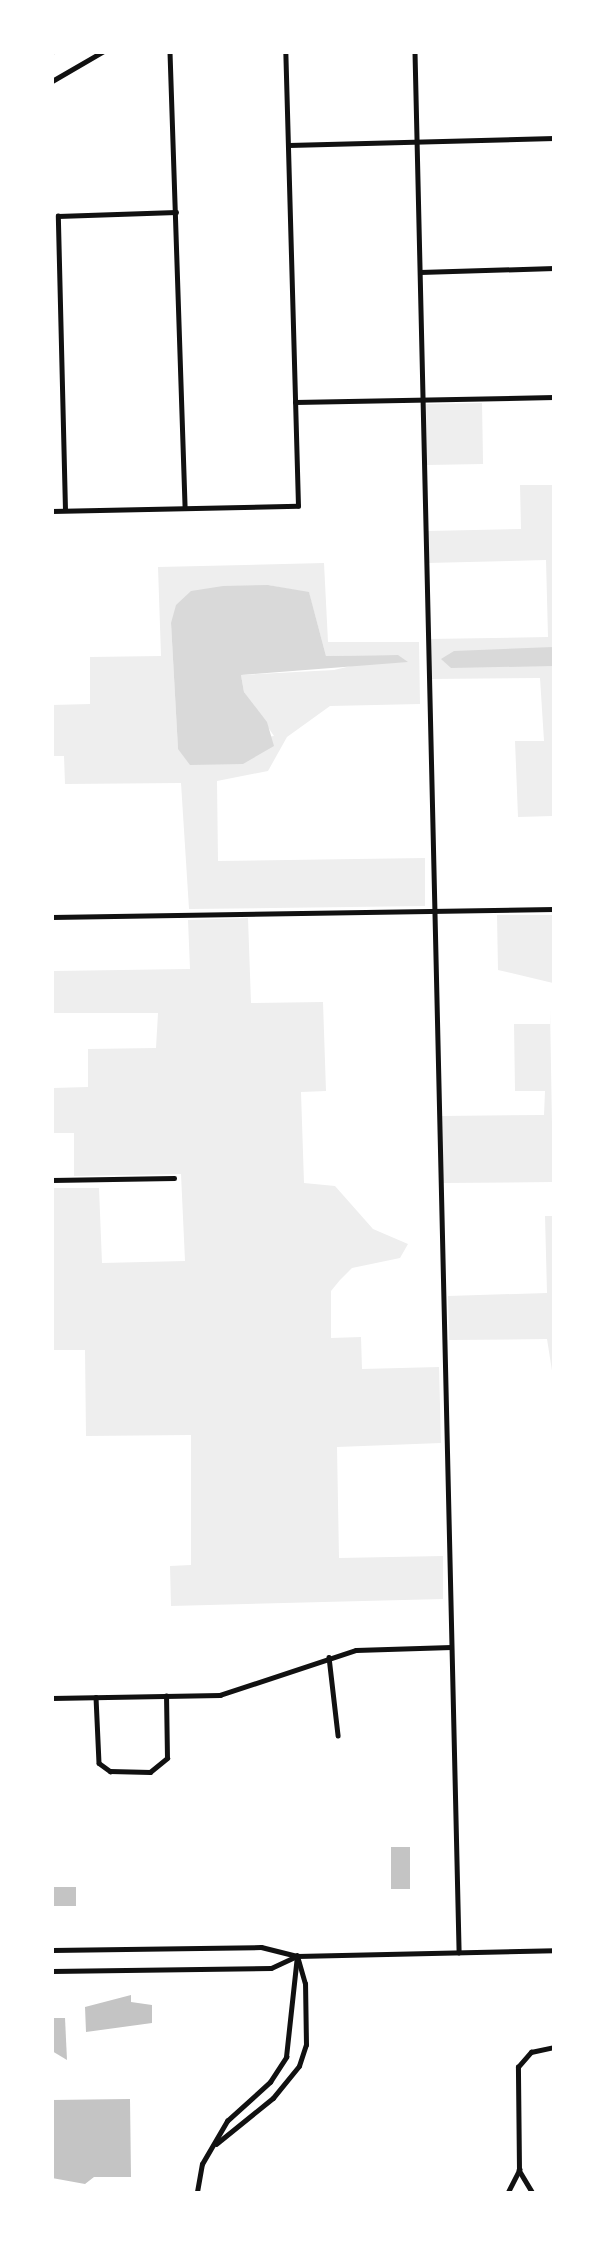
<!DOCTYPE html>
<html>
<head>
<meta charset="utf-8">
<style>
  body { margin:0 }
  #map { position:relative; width:606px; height:2245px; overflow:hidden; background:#fff; font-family:"DejaVu Sans",sans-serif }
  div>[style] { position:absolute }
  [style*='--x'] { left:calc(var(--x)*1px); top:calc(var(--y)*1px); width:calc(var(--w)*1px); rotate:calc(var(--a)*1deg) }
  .green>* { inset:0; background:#eee; transform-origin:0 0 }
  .water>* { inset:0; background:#d9d9d9 }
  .building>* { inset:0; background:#c4c4c4; transform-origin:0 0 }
  .minor>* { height:4.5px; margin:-2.25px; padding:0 2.25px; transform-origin:2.25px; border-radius:2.25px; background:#111 }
  .tertiary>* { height:5px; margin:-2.5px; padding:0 2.5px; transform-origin:2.5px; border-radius:2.5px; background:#111 }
  .rail>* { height:2.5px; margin:-1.25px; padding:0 1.25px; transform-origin:1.25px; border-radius:1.25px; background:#707070 }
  span { translate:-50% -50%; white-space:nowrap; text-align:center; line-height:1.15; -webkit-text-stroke:6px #fff; paint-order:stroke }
  .frame { position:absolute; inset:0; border:54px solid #fff; pointer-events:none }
</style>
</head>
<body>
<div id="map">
  <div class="green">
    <i style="left:482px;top:403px;width:61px;height:56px;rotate:89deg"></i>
    <i style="clip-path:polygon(520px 485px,553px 485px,553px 647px,543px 651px,553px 666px,553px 816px,518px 817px,515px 741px,544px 741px,540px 678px,429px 679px,428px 639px,548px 637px,546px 560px,427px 563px,427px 531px,521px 529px)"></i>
    <i style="clip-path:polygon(evenodd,324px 563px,328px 642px,419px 642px,420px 704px,330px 706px,287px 737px,268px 771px,217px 781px,218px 861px,425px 858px,425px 906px,189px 909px,181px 783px,65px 784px,64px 756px,53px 756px,52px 705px,90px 704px,90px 657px,161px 656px,158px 567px,324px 563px,268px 585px,309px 593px,326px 656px,398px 655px,334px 670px,241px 675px,244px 692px,274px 736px,178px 749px,171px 623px,268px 585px)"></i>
    <i style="clip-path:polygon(497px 915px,553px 915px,553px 983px,498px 970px)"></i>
    <i style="clip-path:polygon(248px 918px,251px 1003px,323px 1002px,326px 1091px,301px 1092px,304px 1183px,335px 1186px,373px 1229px,408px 1244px,400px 1258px,352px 1268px,340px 1280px,331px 1291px,331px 1338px,361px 1337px,362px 1369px,439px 1367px,441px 1443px,337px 1447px,339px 1558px,443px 1556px,443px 1599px,171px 1606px,170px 1566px,191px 1565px,191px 1435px,86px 1436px,85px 1350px,53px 1350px,53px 1188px,99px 1188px,102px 1263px,185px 1261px,181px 1174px,74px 1176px,74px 1133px,53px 1133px,53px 1088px,88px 1087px,88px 1049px,156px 1048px,158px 1013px,53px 1013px,53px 971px,190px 969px,188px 920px)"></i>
    <i style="clip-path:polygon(550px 1008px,553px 1182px,443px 1183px,442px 1116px,544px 1115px,545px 1091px,515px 1091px,514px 1024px,550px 1024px)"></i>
    <i style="clip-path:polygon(545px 1216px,553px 1216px,553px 1377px,547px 1339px,449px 1340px,448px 1296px,547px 1293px)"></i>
  </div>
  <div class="water">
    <i style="clip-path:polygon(223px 586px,268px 585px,309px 592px,326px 656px,398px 655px,408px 662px,241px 675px,244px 692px,267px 722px,274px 746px,243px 764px,190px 765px,178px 749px,171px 623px,176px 605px,191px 591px)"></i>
    <i style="clip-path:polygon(553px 647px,553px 666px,451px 668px,441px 659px,454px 651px)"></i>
  </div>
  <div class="building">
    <i style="left:391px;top:1847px;width:19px;height:42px"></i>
    <i style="left:52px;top:1887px;width:24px;height:19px"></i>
    <i style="clip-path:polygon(131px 1995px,131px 2002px,152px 2005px,152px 2023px,86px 2032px,85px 2007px)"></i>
    <i style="clip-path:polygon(52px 2018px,65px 2018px,67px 2060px,52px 2051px)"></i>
    <i style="clip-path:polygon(130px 2099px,131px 2177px,94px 2177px,85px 2184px,52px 2178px,52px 2100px)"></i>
  </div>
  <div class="minor">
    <i style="--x:170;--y:52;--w:456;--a:88.1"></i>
    <i style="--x:415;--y:52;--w:1901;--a:88.67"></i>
    <i style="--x:289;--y:145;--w:265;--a:-1.5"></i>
    <i style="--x:420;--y:272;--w:134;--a:-1.7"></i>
    <i style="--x:295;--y:402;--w:259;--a:-1.1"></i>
    <i style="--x:65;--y:510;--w:294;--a:-91.4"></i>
    <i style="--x:58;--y:216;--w:118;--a:-1.9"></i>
    <i style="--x:52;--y:511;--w:246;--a:-1.2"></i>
    <i style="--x:298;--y:506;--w:454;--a:-91.6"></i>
    <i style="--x:52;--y:917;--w:502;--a:-0.91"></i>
    <i style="--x:52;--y:1180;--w:122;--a:-0.9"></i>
    <i style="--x:329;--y:1657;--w:79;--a:83.4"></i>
    <i style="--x:96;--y:1697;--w:66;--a:87.4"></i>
    <i style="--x:99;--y:1763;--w:14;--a:36"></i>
    <i style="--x:110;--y:1771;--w:40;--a:1.4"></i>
    <i style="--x:150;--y:1772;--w:22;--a:-39"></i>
    <i style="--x:167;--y:1758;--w:62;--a:-90.9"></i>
    <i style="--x:52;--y:1698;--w:168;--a:-1"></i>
    <i style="--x:220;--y:1695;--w:143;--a:-18.3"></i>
    <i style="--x:356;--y:1650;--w:95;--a:-1.8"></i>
    <i style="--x:216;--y:2144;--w:73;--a:-38.9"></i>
    <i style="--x:273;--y:2098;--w:41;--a:-50.9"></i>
    <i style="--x:299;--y:2066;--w:22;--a:-72"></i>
    <i style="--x:306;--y:2045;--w:61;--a:-90.9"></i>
    <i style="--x:305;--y:1984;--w:25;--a:-106"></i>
    <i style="--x:519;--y:2170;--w:26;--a:59"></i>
    <i style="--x:197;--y:2192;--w:28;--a:-80"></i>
    <i style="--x:202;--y:2164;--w:50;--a:-59.8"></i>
    <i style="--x:227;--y:2121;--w:58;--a:-42.2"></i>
    <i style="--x:270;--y:2082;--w:30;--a:-57"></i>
    <i style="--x:286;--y:2057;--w:102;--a:-83.8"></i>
    <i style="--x:508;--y:2192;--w:25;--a:-63"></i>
    <i style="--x:519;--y:2170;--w:103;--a:-90.6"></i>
    <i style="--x:518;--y:2067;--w:20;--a:-49"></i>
    <i style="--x:531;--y:2052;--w:24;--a:-12"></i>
  </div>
  <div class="tertiary">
    <i style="--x:52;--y:81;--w:58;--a:-30.1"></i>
    <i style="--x:52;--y:1950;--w:209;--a:-0.8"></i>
    <i style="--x:261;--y:1947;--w:37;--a:14"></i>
    <i style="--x:297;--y:1956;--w:257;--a:-1.3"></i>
    <i style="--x:52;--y:1971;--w:219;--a:-0.8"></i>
    <i style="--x:271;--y:1968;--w:29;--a:-25"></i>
  </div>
  <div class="rail">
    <i style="--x:52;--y:53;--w:2;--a:-27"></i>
  </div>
  <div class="frame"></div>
</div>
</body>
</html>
